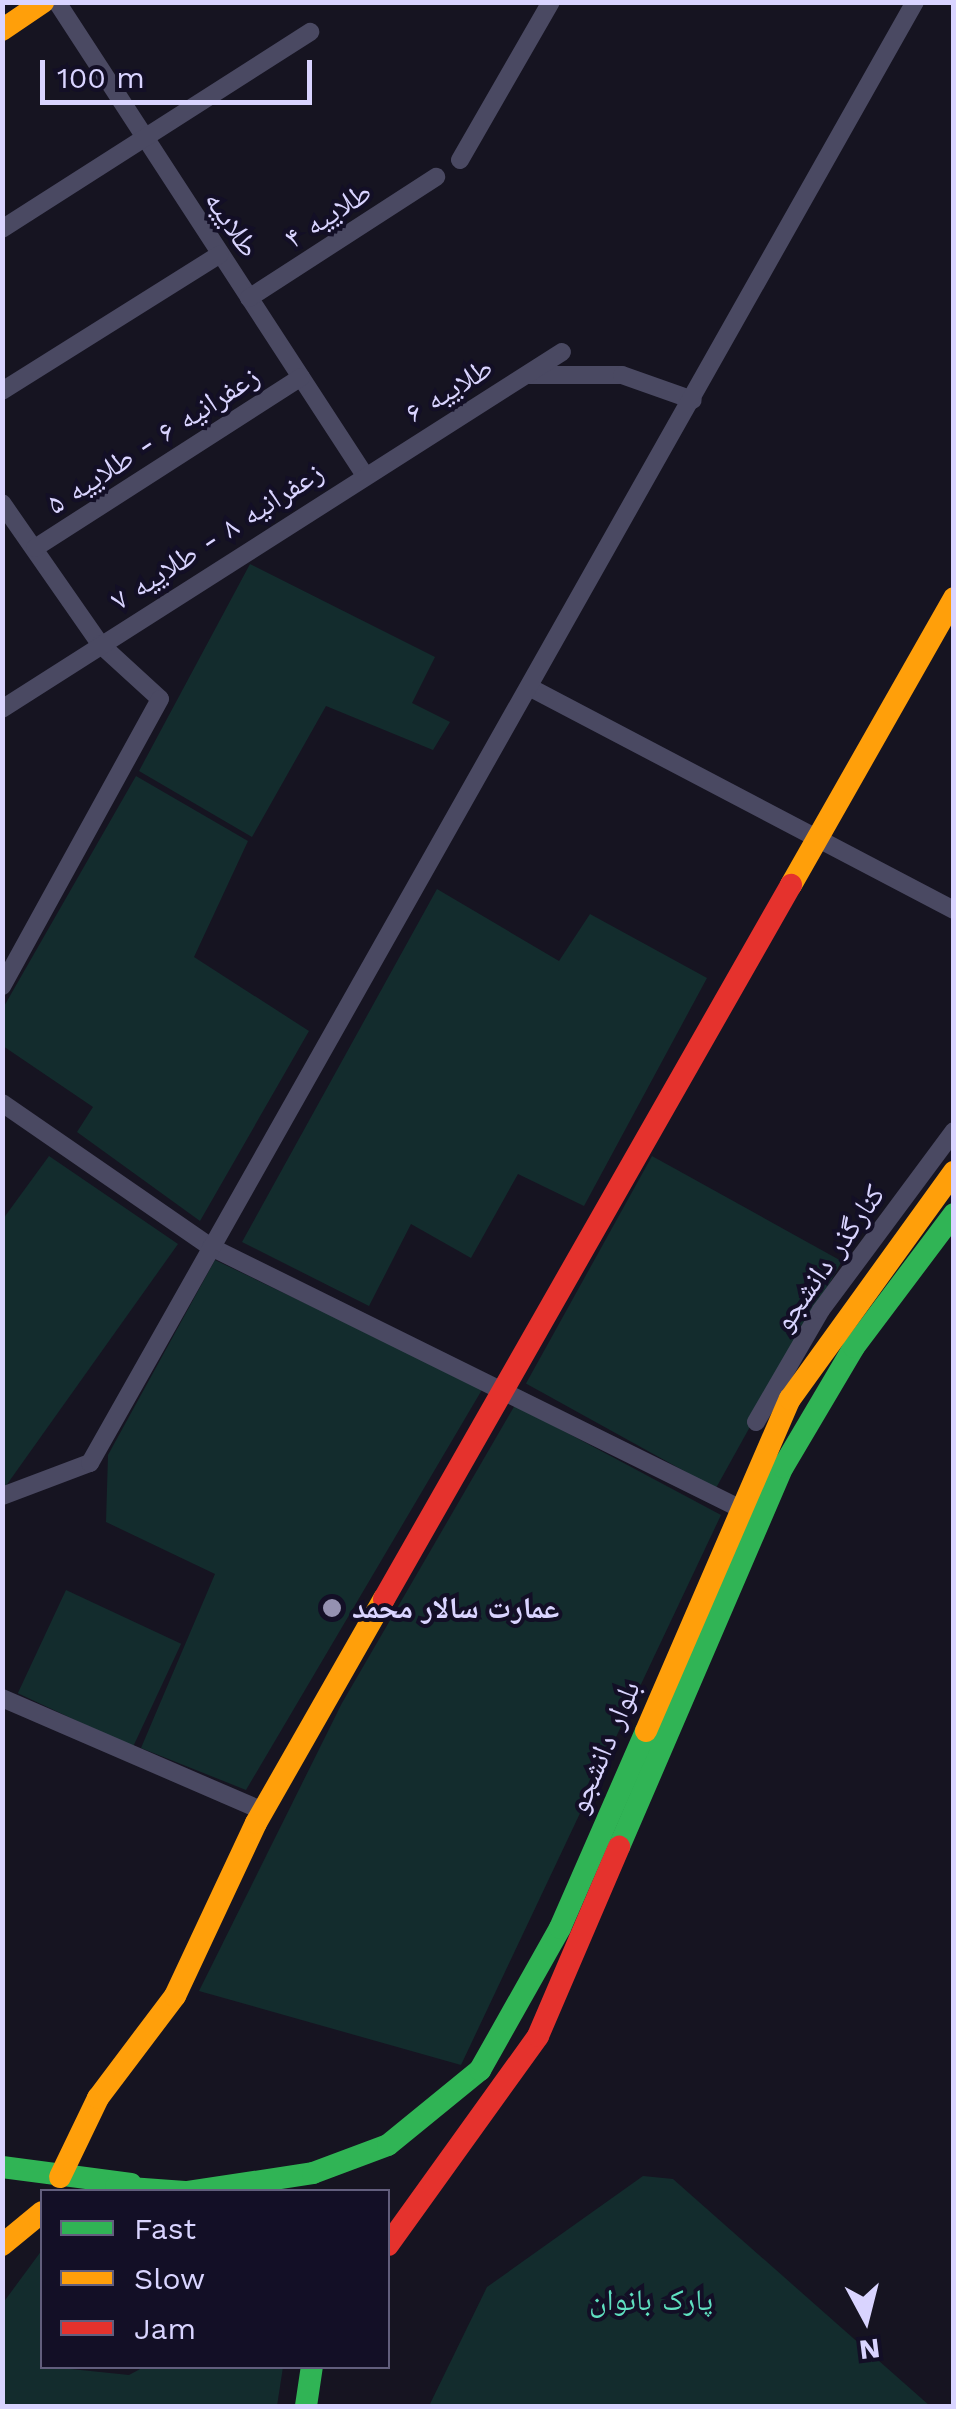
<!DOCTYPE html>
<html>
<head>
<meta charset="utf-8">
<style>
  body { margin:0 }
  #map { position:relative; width:956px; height:2409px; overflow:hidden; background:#161421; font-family:"Work Sans","Noto Naskh Arabic",sans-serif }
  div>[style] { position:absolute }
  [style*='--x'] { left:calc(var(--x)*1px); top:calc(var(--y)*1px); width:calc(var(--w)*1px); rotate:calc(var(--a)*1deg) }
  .green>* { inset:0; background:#132c2d; transform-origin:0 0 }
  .street>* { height:18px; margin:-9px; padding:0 9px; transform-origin:9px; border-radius:9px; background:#4a4962 }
  .fast>* { height:22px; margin:-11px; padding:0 11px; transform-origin:11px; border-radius:11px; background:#30b455 }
  .slow>* { height:22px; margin:-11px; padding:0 11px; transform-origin:11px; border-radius:11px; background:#ff9f0a }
  .jam>* { height:22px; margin:-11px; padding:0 11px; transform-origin:11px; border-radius:11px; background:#e5322d }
  .dots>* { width:28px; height:28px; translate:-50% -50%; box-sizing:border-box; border:5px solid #130f26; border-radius:50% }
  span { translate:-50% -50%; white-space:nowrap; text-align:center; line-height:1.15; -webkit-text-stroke:8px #130f26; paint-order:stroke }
  .street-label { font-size:30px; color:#d9d4ff }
  .poi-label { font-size:30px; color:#d9d4ff; font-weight:700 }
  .left { translate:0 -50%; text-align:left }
  .park-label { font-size:30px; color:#5fe0c0 }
  .frame { position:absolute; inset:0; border:5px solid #d9d4ff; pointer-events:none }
  .legend { position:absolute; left:40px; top:2189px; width:350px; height:180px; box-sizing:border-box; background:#130f26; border:2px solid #625e7d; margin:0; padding:12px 18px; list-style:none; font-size:30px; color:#d9d4ff }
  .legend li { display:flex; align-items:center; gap:20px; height:50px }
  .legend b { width:50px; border:2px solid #625e7d }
  .north { position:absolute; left:816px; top:2269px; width:100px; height:100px; -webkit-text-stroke:8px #130f26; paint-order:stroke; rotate:173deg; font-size:28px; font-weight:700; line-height:40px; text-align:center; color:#d9d4ff }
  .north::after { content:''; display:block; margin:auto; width:35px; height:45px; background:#d9d4ff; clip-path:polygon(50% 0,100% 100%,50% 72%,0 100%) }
  .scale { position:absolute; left:40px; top:60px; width:272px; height:45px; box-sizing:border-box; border:5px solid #d9d4ff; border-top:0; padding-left:12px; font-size:30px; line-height:35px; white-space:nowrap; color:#d9d4ff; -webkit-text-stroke:8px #130f26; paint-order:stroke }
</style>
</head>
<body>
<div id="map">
  <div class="green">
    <i style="clip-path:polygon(250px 564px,435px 657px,412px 703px,450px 722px,433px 750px,326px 706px,252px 837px,139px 771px)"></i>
    <i style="clip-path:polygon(136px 776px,248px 841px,194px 957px,309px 1031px,200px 1221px,77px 1132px,93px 1107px,3px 1046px,3px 1008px)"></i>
    <i style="clip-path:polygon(437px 889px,559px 961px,590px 914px,707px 978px,584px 1206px,518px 1174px,471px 1258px,411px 1224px,369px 1306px,242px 1242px)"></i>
    <i style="clip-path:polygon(49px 1156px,178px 1244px,3px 1490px,3px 1219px)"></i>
    <i style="left:652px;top:1156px;width:217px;height:260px;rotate:29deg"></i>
    <i style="clip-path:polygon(215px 1260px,483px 1388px,246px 1790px,141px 1748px,215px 1574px,106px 1522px,108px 1455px)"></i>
    <i style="clip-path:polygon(515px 1405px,721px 1515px,461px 2065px,199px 1991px,342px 1703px)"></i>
    <i style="left:66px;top:1590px;width:127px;height:114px;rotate:25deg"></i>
    <i style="clip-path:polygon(643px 2176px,673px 2179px,930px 2406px,429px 2406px,487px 2287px)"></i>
    <i style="clip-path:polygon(42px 2250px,42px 2366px,129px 2375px,144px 2367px,283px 2367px,277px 2406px,3px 2406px,3px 2303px)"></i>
  </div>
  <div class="street">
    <i style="--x:57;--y:2;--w:563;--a:56.96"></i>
    <i style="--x:460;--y:160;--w:182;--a:-60.1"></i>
    <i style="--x:2;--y:229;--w:366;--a:-32.6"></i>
    <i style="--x:249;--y:298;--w:223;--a:-32.9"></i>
    <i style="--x:528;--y:375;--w:94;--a:0"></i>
    <i style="--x:622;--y:375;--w:75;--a:19.4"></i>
    <i style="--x:2;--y:391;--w:257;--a:-32.1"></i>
    <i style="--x:2;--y:503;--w:172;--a:55.2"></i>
    <i style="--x:100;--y:644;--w:81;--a:42.5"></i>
    <i style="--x:160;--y:699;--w:328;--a:118.8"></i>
    <i style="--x:35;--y:548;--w:316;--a:-32.7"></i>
    <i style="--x:529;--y:687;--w:480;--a:27.7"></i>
    <i style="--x:2;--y:709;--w:664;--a:-32.52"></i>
    <i style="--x:2;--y:1103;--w:254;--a:34.6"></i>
    <i style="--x:211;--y:1247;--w:587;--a:26.3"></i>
    <i style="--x:756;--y:1422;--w:129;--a:-59.9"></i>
    <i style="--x:821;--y:1310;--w:223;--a:-53.4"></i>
    <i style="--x:2;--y:1496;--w:94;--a:-20.6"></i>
    <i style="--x:90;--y:1463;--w:1678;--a:-60.55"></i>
    <i style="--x:2;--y:1698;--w:284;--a:23.4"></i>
  </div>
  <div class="fast">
    <i style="--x:619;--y:1847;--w:414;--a:-66.7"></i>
    <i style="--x:783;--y:1467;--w:139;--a:-59.4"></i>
    <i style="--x:854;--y:1347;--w:166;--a:-53.1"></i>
    <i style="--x:2;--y:2167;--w:130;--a:7.5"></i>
    <i style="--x:116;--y:2187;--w:69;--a:4.1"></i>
    <i style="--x:188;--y:2192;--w:126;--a:-8.6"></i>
    <i style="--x:313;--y:2173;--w:80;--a:-20.5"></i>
    <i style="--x:388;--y:2145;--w:119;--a:-39.2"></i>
    <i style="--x:480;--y:2070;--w:163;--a:-60.6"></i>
    <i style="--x:560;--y:1928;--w:215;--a:-66.4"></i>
    <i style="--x:306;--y:2406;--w:40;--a:-81.5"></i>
  </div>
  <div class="slow">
    <i style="--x:2;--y:30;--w:50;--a:-34.3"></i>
    <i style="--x:791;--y:885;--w:330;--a:-60.4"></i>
    <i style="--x:646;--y:1731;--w:362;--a:-66.6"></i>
    <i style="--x:790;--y:1399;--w:280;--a:-54.2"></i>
    <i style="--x:60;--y:2177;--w:88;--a:-64.3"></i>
    <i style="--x:98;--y:2098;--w:128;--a:-53"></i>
    <i style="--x:175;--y:1996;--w:191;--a:-64.9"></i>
    <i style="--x:256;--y:1823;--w:258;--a:-60.3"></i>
    <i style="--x:2;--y:2245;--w:52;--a:-39.5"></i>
  </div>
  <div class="jam">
    <i style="--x:384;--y:1599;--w:822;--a:-60.32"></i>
    <i style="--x:388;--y:2245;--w:257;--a:-54.3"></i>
    <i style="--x:538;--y:2036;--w:206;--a:-66.8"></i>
  </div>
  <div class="dots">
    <i style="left:332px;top:1608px;background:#9591b1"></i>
  </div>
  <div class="street-label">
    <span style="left:328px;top:215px;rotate:-33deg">طلاییه ۴</span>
    <span style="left:232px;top:224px;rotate:56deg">طلاییه</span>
    <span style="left:449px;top:390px;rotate:-32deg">طلاییه ۶</span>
    <span style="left:153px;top:440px;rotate:-33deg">زعفرانیه ۶ - طلاییه ۵</span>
    <span style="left:217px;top:536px;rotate:-33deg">زعفرانیه ۸ - طلاییه ۷</span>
    <span style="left:829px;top:1258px;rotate:-55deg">کنارگذر دانشجو</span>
    <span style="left:604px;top:1747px;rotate:-67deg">بلوار دانشجو</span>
  </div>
  <div class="poi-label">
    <span class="left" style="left:352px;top:1608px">عمارت سالار محمد</span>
  </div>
  <div class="park-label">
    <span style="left:651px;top:2300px">پارک بانوان</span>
  </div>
  <div class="frame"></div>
  <ul class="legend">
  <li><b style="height:12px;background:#30b455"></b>Fast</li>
  <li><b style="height:12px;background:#ff9f0a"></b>Slow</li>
  <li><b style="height:12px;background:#e5322d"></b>Jam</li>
  </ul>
  <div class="north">N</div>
  <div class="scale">100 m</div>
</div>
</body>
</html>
